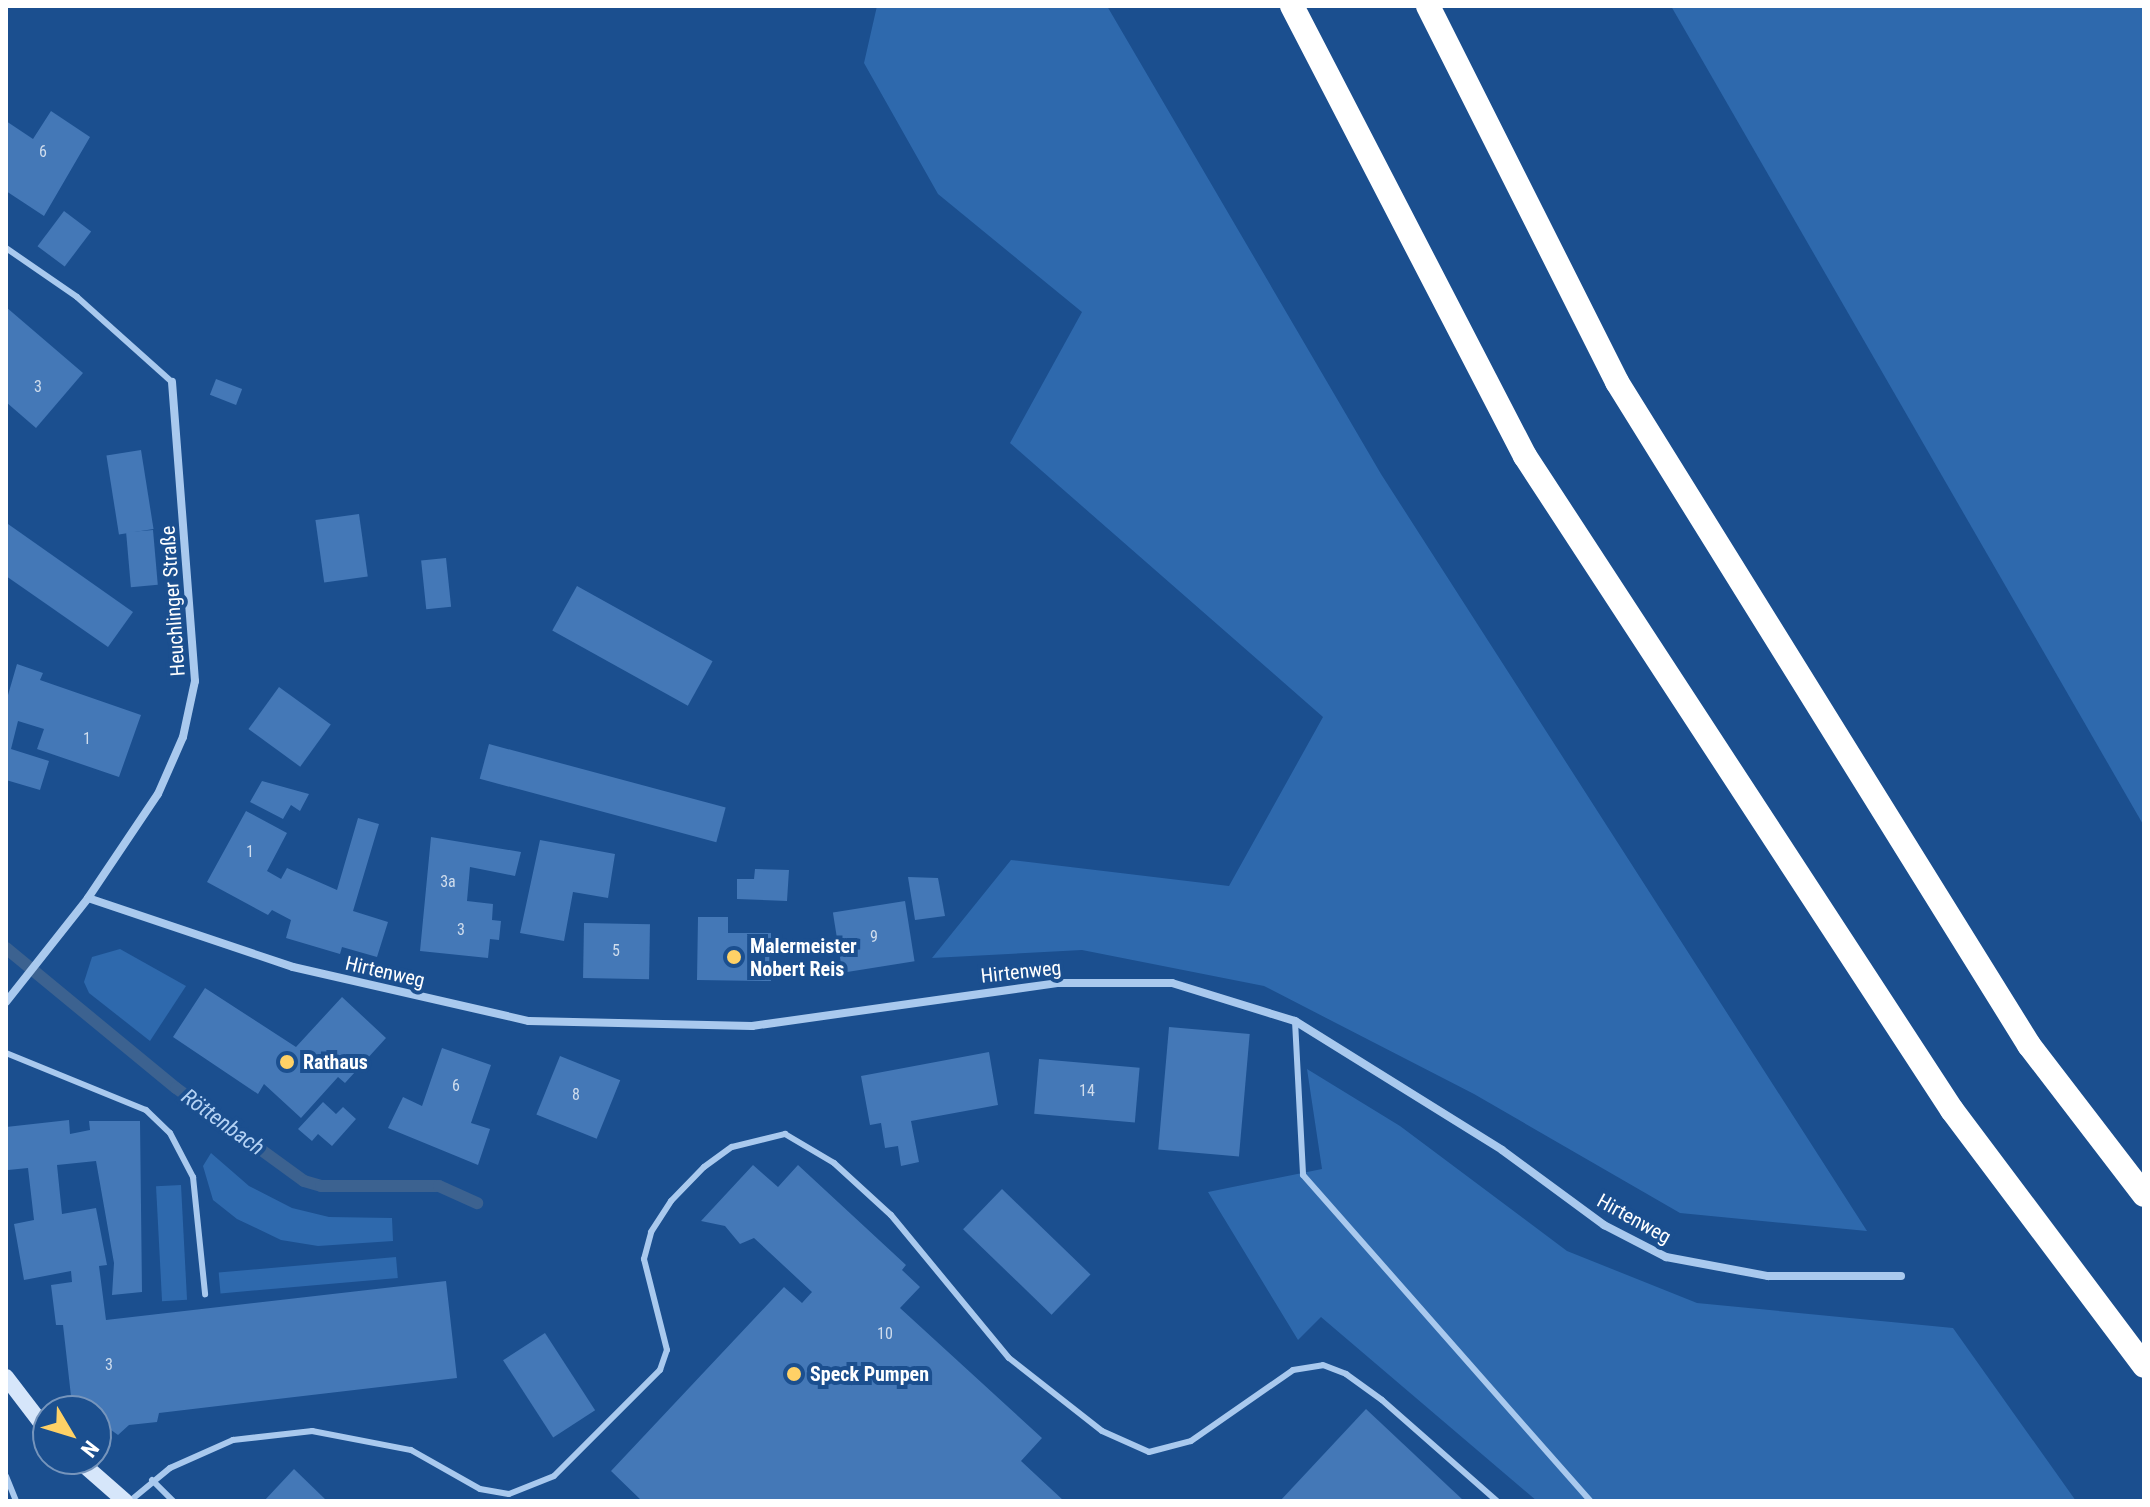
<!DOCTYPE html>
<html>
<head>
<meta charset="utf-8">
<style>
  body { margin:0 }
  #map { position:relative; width:2150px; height:1507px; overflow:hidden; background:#1b4f8f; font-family:"Roboto Condensed",sans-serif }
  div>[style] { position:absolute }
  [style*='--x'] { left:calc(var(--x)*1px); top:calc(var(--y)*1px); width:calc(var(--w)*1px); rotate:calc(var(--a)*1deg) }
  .green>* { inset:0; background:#2e69ad; transform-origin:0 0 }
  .stream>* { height:12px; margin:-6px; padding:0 6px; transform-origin:6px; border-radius:6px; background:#3c6290 }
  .building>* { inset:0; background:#4478b7; transform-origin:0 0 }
  .lane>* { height:6px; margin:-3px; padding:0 3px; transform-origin:3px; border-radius:3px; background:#a9c9ee }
  .street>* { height:8px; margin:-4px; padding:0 4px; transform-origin:4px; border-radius:4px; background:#a9c9ee }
  .secondary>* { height:16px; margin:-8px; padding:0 8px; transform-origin:8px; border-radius:8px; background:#d6e6fa }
  .highway>* { height:24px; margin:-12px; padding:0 12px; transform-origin:12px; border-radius:12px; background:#fff }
  .dots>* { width:22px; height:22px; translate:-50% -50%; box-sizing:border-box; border:4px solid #1b4f8f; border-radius:50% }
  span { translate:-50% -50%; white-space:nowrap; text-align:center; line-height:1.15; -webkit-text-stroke:8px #1b4f8f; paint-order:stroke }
  .number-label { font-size:16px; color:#d0dded }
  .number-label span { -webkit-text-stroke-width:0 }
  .street-label { font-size:20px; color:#fff }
  .poi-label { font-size:20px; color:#fff; font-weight:700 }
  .left { translate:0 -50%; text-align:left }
  .water-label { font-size:22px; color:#b5d3f5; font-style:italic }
  .frame { position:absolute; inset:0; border:8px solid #fff; pointer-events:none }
  .north { position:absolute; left:32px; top:1395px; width:80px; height:80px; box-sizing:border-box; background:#1b4f8f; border:2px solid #7695bc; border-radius:50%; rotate:128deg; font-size:22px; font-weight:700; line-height:32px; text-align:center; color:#fff }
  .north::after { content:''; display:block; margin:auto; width:28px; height:36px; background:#ffd166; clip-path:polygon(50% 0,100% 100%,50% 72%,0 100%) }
</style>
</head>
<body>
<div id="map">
  <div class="green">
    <i style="clip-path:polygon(877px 6px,1107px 6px,1381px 474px,1867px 1231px,1680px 1213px,1474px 1094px,1264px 986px,1082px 950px,932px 958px,1011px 860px,1229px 886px,1323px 717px,1010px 443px,1082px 312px,938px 194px,864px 63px)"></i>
    <i style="clip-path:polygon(1671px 6px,2144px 6px,2144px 826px)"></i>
    <i style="clip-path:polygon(120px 949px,186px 986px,150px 1041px,89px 993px,84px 982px,92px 957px)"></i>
    <i style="clip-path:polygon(1307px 1069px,1400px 1126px,1567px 1251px,1697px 1303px,1953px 1328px,2076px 1501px,1537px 1501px,1321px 1317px,1298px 1340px,1208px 1192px,1322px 1169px)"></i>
    <i style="clip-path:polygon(211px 1153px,249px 1186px,292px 1208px,329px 1217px,392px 1218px,393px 1241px,318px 1246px,281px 1240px,237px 1219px,213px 1200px,203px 1166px)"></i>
    <i style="left:181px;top:1185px;width:115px;height:25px;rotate:87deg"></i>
    <i style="left:396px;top:1257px;width:21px;height:178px;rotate:85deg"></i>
  </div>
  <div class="stream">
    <i style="--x:6;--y:948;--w:220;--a:39.5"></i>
    <i style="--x:176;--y:1088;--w:158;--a:36"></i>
    <i style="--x:304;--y:1181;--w:18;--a:16"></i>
    <i style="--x:321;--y:1186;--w:118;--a:0"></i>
    <i style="--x:439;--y:1186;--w:42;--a:24.1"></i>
  </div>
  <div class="building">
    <i style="clip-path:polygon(51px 111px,90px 137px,44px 216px,6px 191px,6px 121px,33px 139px)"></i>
    <i style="left:64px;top:211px;width:34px;height:44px;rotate:37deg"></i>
    <i style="clip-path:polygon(6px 307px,83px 373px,36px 428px,6px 402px)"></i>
    <i style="left:216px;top:379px;width:28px;height:17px;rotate:21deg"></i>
    <i style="left:141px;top:450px;width:80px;height:35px;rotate:81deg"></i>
    <i style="left:359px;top:514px;width:63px;height:44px;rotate:82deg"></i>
    <i style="clip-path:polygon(8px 524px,133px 612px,108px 647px,6px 576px)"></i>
    <i style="left:153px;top:530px;width:55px;height:27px;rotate:85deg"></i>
    <i style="left:446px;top:558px;width:49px;height:25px;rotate:84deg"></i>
    <i style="left:577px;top:586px;width:155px;height:51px;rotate:29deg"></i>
    <i style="clip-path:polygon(17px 664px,43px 673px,40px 680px,141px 715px,119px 777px,37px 749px,44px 729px,18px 721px,11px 749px,49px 761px,40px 790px,6px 780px,6px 702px)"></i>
    <i style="left:279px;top:687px;width:64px;height:52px;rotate:36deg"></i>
    <i style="left:489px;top:744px;width:245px;height:36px;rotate:15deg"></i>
    <i style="clip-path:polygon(262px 781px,298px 791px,309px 794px,300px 811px,291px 805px,283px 819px,250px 802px)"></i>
    <i style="clip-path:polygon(246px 811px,287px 833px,267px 871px,281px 879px,287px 868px,337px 890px,358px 818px,379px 824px,353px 911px,388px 922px,377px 957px,342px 947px,340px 954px,286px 938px,291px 920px,272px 910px,268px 915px,207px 882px)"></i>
    <i style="clip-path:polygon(431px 837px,521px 852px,515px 876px,470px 867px,467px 901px,493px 904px,492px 920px,501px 921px,499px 940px,490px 939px,488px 958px,420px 951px)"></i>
    <i style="clip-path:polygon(540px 840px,615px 854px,608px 898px,573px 892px,564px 941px,520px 933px)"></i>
    <i style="clip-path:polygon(755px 869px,789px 870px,787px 901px,737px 899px,737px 879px,754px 879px)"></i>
    <i style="clip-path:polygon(908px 877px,938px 878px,945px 916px,915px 920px)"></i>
    <i style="left:905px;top:901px;width:61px;height:73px;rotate:81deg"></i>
    <i style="clip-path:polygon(698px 917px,728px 917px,728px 933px,771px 933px,771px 981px,697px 980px)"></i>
    <i style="left:584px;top:923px;width:66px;height:55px;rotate:1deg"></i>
    <i style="clip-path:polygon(205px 988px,296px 1047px,342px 997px,386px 1038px,345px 1083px,338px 1077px,301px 1118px,264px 1084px,258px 1094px,173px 1037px)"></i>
    <i style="left:1169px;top:1027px;width:81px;height:123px;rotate:5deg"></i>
    <i style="clip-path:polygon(442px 1048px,491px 1065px,471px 1123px,490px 1129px,478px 1165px,388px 1128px,403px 1097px,422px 1106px)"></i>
    <i style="clip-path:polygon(989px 1052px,998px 1105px,911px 1121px,919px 1162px,901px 1166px,898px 1146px,885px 1148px,881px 1123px,870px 1125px,861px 1076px)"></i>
    <i style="left:560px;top:1056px;width:65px;height:63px;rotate:22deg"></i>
    <i style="left:1039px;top:1059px;width:101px;height:55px;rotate:5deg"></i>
    <i style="clip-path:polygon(323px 1102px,336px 1114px,343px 1107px,356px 1119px,332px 1146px,318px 1134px,312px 1141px,298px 1129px)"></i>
    <i style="clip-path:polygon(69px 1120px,70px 1134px,90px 1130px,89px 1121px,140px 1121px,142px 1292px,112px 1295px,114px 1263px,96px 1161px,57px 1165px,62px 1214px,96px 1208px,107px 1265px,99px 1266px,106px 1320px,446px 1281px,457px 1378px,159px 1413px,157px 1422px,129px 1425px,118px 1435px,96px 1419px,96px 1411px,79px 1411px,72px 1405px,63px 1325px,56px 1325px,51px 1285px,72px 1282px,71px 1271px,24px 1280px,14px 1224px,34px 1220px,28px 1168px,8px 1170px,6px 1150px,6px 1127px)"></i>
    <i style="clip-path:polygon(753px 1165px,778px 1187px,798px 1165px,906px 1265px,902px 1270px,920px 1287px,900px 1308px,1042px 1438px,1021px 1461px,1064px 1501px,642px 1501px,611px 1471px,784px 1287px,802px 1303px,812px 1292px,754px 1238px,740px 1244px,725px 1226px,701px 1221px)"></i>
    <i style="left:1002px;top:1189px;width:123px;height:56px;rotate:44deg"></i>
    <i style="left:545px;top:1333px;width:92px;height:50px;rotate:57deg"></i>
    <i style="clip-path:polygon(1366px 1409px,1464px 1501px,1280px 1501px)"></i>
    <i style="clip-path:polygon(294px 1469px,327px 1501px,264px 1501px)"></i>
  </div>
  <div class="lane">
    <i style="--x:6;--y:248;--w:86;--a:34.6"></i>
    <i style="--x:77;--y:297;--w:127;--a:41.8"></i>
    <i style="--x:1295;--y:1021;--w:154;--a:87"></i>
    <i style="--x:1303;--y:1175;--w:434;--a:48.6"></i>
    <i style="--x:6;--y:1053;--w:151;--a:22.2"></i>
    <i style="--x:146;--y:1110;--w:33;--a:44"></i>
    <i style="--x:170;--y:1133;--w:50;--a:62.4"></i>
    <i style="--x:193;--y:1177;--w:118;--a:84.1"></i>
    <i style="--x:6;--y:1476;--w:27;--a:68"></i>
    <i style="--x:152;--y:1480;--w:30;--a:45"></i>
    <i style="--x:130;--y:1501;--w:52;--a:-39.5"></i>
    <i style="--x:170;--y:1468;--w:69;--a:-24"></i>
    <i style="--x:233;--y:1440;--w:80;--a:-6.5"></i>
    <i style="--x:312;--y:1431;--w:101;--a:10.9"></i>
    <i style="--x:411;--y:1450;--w:79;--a:29.5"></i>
    <i style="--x:480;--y:1489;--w:29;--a:10"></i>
    <i style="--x:509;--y:1494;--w:48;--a:-21.8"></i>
    <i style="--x:554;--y:1476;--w:150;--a:-45"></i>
    <i style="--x:660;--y:1370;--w:21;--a:-71"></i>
    <i style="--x:667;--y:1350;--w:94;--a:-104.2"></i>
    <i style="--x:644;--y:1259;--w:28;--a:-75"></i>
    <i style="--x:651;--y:1232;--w:37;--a:-57"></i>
    <i style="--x:671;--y:1201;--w:47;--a:-45.9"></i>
    <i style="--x:704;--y:1167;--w:34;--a:-36"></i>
    <i style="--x:732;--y:1147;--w:55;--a:-13.8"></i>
    <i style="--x:785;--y:1134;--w:57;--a:30.6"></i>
    <i style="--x:834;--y:1163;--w:77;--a:42.4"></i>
    <i style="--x:891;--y:1215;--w:185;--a:50.5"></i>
    <i style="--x:1009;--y:1358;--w:118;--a:38.1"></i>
    <i style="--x:1102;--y:1431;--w:51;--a:24.1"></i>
    <i style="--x:1149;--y:1452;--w:43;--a:-14.7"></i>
    <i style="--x:1191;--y:1441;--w:124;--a:-34.8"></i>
    <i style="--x:1293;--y:1370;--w:30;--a:-9"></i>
    <i style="--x:1323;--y:1365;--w:25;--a:21"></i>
    <i style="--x:1346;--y:1374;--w:44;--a:35.8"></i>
    <i style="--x:1382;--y:1400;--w:153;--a:41.3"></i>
  </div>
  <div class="street">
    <i style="--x:88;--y:898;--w:216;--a:18.6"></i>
    <i style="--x:293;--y:967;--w:242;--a:12.9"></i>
    <i style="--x:529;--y:1021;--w:223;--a:1.3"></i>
    <i style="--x:752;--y:1026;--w:310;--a:-8"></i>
    <i style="--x:1059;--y:983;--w:113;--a:0"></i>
    <i style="--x:1172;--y:983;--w:129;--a:17.2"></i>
    <i style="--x:1295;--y:1021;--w:244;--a:31.9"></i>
    <i style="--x:1502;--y:1150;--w:127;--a:36.3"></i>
    <i style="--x:1604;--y:1225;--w:70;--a:27.3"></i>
    <i style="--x:1666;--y:1257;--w:104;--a:10.6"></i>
    <i style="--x:1768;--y:1276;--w:133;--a:0"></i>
    <i style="--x:6;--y:1002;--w:132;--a:-51.7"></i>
    <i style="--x:88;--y:898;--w:125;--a:-56.1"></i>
    <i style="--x:158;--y:794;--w:62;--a:-66.3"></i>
    <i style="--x:183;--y:737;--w:57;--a:-77.9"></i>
    <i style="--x:195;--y:681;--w:300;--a:-94.4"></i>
  </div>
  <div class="secondary">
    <i style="--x:6;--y:1377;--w:69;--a:52.6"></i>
    <i style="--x:77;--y:1459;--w:64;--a:41.2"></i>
  </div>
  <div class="highway">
    <i style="--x:1292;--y:6;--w:507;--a:62.63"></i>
    <i style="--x:1525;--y:456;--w:781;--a:56.86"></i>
    <i style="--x:1952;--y:1110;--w:320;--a:53.1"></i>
    <i style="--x:1428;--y:6;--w:421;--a:63.3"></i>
    <i style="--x:1617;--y:382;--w:781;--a:58.14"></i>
    <i style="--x:2029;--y:1045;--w:189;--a:52.5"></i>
  </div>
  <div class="dots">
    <i style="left:734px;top:957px;background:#ffd166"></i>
    <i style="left:287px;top:1062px;background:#ffd166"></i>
    <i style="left:794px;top:1374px;background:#ffd166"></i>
  </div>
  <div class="number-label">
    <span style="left:43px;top:152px">6</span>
    <span style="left:38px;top:387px">3</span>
    <span style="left:87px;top:739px">1</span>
    <span style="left:250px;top:852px">1</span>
    <span style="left:448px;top:882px">3a</span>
    <span style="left:461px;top:930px">3</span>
    <span style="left:874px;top:937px">9</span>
    <span style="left:616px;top:951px">5</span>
    <span style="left:456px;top:1086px">6</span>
    <span style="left:1087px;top:1091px">14</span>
    <span style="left:576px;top:1095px">8</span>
    <span style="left:885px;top:1334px">10</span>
    <span style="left:109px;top:1365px">3</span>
  </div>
  <div class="street-label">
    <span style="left:173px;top:601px;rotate:-94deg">Heuchlinger Straße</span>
    <span style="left:385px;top:972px;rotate:13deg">Hirtenweg</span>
    <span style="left:1021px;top:972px;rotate:-6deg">Hirtenweg</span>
    <span style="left:1634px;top:1219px;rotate:29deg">Hirtenweg</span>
  </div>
  <div class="poi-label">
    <span class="left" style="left:750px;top:958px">Malermeister<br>Nobert Reis</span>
    <span class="left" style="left:303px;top:1062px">Rathaus</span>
    <span class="left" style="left:810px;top:1374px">Speck Pumpen</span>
  </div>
  <div class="water-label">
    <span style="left:223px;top:1122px;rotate:36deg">Röttenbach</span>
  </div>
  <div class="frame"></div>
  <div class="north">N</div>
</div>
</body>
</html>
